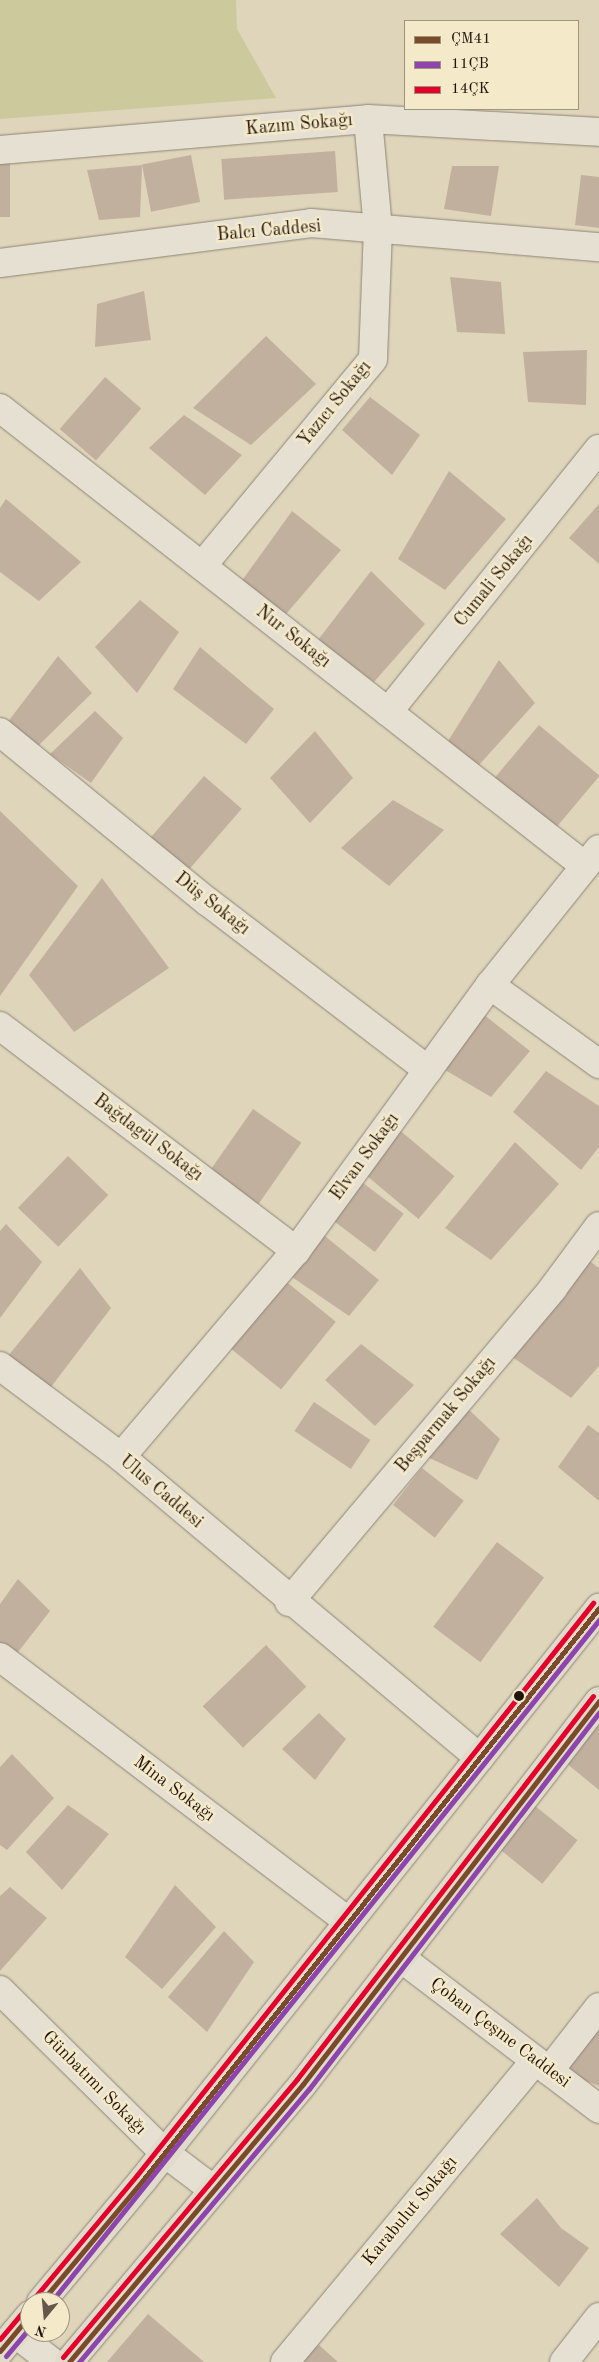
<!DOCTYPE html>
<html>
<head>
<meta charset="utf-8">
<style>
  body { margin:0 }
  #map { position:relative; width:599px; height:2362px; overflow:hidden; background:#dfd5ba; font-family:"Old Standard TT",serif }
  div>[style] { position:absolute }
  [style*='--x'] { left:calc(var(--x)*1px); top:calc(var(--y)*1px); width:calc(var(--w)*1px); rotate:calc(var(--a)*1deg) }
  .green>* { inset:0; background:#ccc99d }
  .building>* { inset:0; background:#c2b09f; transform-origin:0 0 }
  .roads { filter:drop-shadow(0 0 1px #8d8676) drop-shadow(0 0 1px #8d8676) }
  .minor>* { height:28px; margin:-14px; padding:0 14px; transform-origin:14px; border-radius:14px; background:#e5e0d2 }
  .major>* { height:28px; margin:-14px; padding:0 14px; transform-origin:14px; border-radius:14px; background:#e0dbcb }
  .bus-1>* { height:5px; margin:-2.5px; padding:0 2.5px; transform-origin:2.5px; border-radius:2.5px; background:#7a4b2a }
  .bus-2>* { height:5px; margin:-2.5px; padding:0 2.5px; transform-origin:2.5px; border-radius:2.5px; background:#8e44ad }
  .bus-3>* { height:5px; margin:-2.5px; padding:0 2.5px; transform-origin:2.5px; border-radius:2.5px; background:#e4002b }
  .dots>* { width:14px; height:14px; translate:-50% -50%; box-sizing:border-box; border:2px solid #f4e9c8; border-radius:50% }
  span { translate:-50% -50%; white-space:nowrap; text-align:center; line-height:1.15; -webkit-text-stroke:5px #f4e9c8; paint-order:stroke }
  .street-label { font-size:18px; color:#21140d }
  .legend { position:absolute; left:404px; top:20px; width:175px; height:90px; box-sizing:border-box; background:#f4e9c8; border:1px solid #a0947d; margin:0; padding:6px 9px; list-style:none; font-size:15px; color:#21140d }
  .legend li { display:flex; align-items:center; gap:10px; height:25px }
  .legend b { width:25px; border:1px solid #a0947d }
  .north { position:absolute; left:20px; top:2292px; width:50px; height:50px; box-sizing:border-box; background:#f4e9c8; border:1px solid #a0947d; border-radius:50%; rotate:197deg; font-size:14px; font-weight:700; line-height:20px; text-align:center; color:#21140d }
  .north::after { content:''; display:block; margin:auto; width:18px; height:22px; background:#64584a; clip-path:polygon(50% 0,100% 100%,50% 72%,0 100%) }
</style>
</head>
<body>
<div id="map">
  <div class="green">
    <i style="clip-path:polygon(0 0,236px 0,237px 29px,276px 98px,0 119px)"></i>
  </div>
  <div class="building">
    <i style="left:335px;top:151px;width:41px;height:114px;rotate:86deg"></i>
    <i style="left:191px;top:155px;width:48px;height:50px;rotate:79deg"></i>
    <i style="left:10px;top:162px;width:55px;height:10px;rotate:90deg"></i>
    <i style="clip-path:polygon(142px 165px,140px 217px,99px 220px,87px 170px)"></i>
    <i style="clip-path:polygon(452px 166px,499px 166px,491px 216px,444px 209px)"></i>
    <i style="clip-path:polygon(581px 175px,599px 177px,599px 228px,575px 225px)"></i>
    <i style="clip-path:polygon(450px 277px,501px 282px,505px 334px,457px 332px)"></i>
    <i style="clip-path:polygon(144px 291px,151px 340px,95px 347px,97px 304px)"></i>
    <i style="clip-path:polygon(266px 336px,316px 384px,251px 445px,193px 408px)"></i>
    <i style="clip-path:polygon(587px 350px,586px 405px,528px 402px,523px 352px)"></i>
    <i style="left:105px;top:377px;width:48px;height:69px;rotate:41deg"></i>
    <i style="clip-path:polygon(370px 397px,420px 435px,392px 475px,342px 430px)"></i>
    <i style="clip-path:polygon(184px 415px,242px 455px,205px 495px,149px 448px)"></i>
    <i style="clip-path:polygon(449px 471px,506px 519px,445px 590px,398px 559px)"></i>
    <i style="clip-path:polygon(6px 499px,81px 562px,39px 601px,0 572px,0 508px)"></i>
    <i style="clip-path:polygon(599px 504px,599px 564px,569px 538px)"></i>
    <i style="clip-path:polygon(292px 511px,341px 550px,286px 614px,241px 582px)"></i>
    <i style="clip-path:polygon(371px 571px,425px 624px,374px 682px,318px 640px)"></i>
    <i style="clip-path:polygon(140px 600px,179px 632px,137px 693px,95px 647px)"></i>
    <i style="clip-path:polygon(200px 647px,274px 709px,246px 744px,173px 689px)"></i>
    <i style="clip-path:polygon(58px 656px,92px 693px,37px 747px,7px 723px)"></i>
    <i style="clip-path:polygon(499px 660px,535px 703px,478px 766px,448px 741px)"></i>
    <i style="clip-path:polygon(95px 711px,123px 738px,91px 783px,50px 754px)"></i>
    <i style="left:539px;top:725px;width:79px;height:69px;rotate:40deg"></i>
    <i style="clip-path:polygon(315px 731px,353px 778px,310px 823px,270px 778px)"></i>
    <i style="left:204px;top:776px;width:50px;height:81px;rotate:41deg"></i>
    <i style="clip-path:polygon(393px 800px,444px 830px,389px 886px,341px 848px)"></i>
    <i style="clip-path:polygon(0 811px,78px 886px,0 996px)"></i>
    <i style="clip-path:polygon(102px 878px,169px 968px,74px 1032px,29px 975px)"></i>
    <i style="clip-path:polygon(483px 1014px,530px 1051px,491px 1097px,440px 1067px)"></i>
    <i style="clip-path:polygon(546px 1071px,599px 1106px,599px 1147px,581px 1170px,513px 1112px)"></i>
    <i style="left:253px;top:1109px;width:59px;height:78px;rotate:35deg"></i>
    <i style="left:397px;top:1128px;width:75px;height:56px;rotate:40deg"></i>
    <i style="clip-path:polygon(515px 1142px,559px 1184px,491px 1260px,445px 1228px)"></i>
    <i style="left:68px;top:1156px;width:56px;height:72px;rotate:44deg"></i>
    <i style="left:363px;top:1183px;width:51px;height:48px;rotate:37deg"></i>
    <i style="clip-path:polygon(6px 1224px,42px 1262px,0 1318px,0 1231px)"></i>
    <i style="clip-path:polygon(320px 1232px,379px 1280px,349px 1316px,289px 1275px)"></i>
    <i style="clip-path:polygon(579px 1253px,599px 1268px,599px 1366px,571px 1398px,511px 1356px)"></i>
    <i style="clip-path:polygon(80px 1268px,111px 1308px,51px 1387px,8px 1356px)"></i>
    <i style="left:283px;top:1279px;width:68px;height:87px;rotate:39deg"></i>
    <i style="clip-path:polygon(361px 1344px,414px 1385px,375px 1426px,325px 1380px)"></i>
    <i style="left:314px;top:1402px;width:68px;height:35px;rotate:34deg"></i>
    <i style="clip-path:polygon(466px 1407px,500px 1439px,477px 1480px,425px 1456px)"></i>
    <i style="clip-path:polygon(588px 1425px,599px 1433px,599px 1501px,558px 1467px)"></i>
    <i style="left:422px;top:1468px;width:53px;height:47px;rotate:38deg"></i>
    <i style="left:497px;top:1542px;width:59px;height:106px;rotate:37deg"></i>
    <i style="clip-path:polygon(18px 1579px,50px 1611px,15px 1656px,0 1645px,0 1604px)"></i>
    <i style="left:266px;top:1645px;width:58px;height:88px;rotate:46deg"></i>
    <i style="clip-path:polygon(319px 1713px,346px 1739px,315px 1780px,282px 1749px)"></i>
    <i style="clip-path:polygon(599px 1720px,599px 1790px,566px 1763px)"></i>
    <i style="clip-path:polygon(12px 1754px,54px 1798px,7px 1850px,0 1845px,0 1767px)"></i>
    <i style="clip-path:polygon(68px 1805px,109px 1834px,62px 1890px,26px 1852px)"></i>
    <i style="left:534px;top:1805px;width:56px;height:56px;rotate:39deg"></i>
    <i style="clip-path:polygon(175px 1885px,216px 1927px,162px 1989px,125px 1957px)"></i>
    <i style="clip-path:polygon(10px 1887px,47px 1918px,0 1971px,0 1896px)"></i>
    <i style="clip-path:polygon(224px 1931px,254px 1962px,207px 2032px,168px 1997px)"></i>
    <i style="clip-path:polygon(599px 2026px,599px 2086px,565px 2073px)"></i>
    <i style="clip-path:polygon(537px 2198px,561px 2228px,589px 2248px,559px 2287px,500px 2234px)"></i>
    <i style="clip-path:polygon(148px 2314px,204px 2362px,107px 2362px)"></i>
    <i style="clip-path:polygon(319px 2345px,338px 2362px,292px 2362px)"></i>
  </div>
  <div class="roads">
    <div class="minor">
      <i style="--x:0;--y:150;--w:369;--a:-4.8"></i>
      <i style="--x:368;--y:119;--w:231;--a:3.2"></i>
      <i style="--x:0;--y:263;--w:314;--a:-7.3"></i>
      <i style="--x:311;--y:223;--w:289;--a:4.8"></i>
      <i style="--x:0;--y:408;--w:743;--a:38.06"></i>
      <i style="--x:202;--y:566;--w:268;--a:-50.4"></i>
      <i style="--x:373;--y:359;--w:130;--a:-87.8"></i>
      <i style="--x:378;--y:229;--w:110;--a:-95.2"></i>
      <i style="--x:388;--y:712;--w:337;--a:-51.3"></i>
      <i style="--x:0;--y:732;--w:269;--a:39.3"></i>
      <i style="--x:208;--y:902;--w:277;--a:37.4"></i>
      <i style="--x:490;--y:985;--w:135;--a:35.9"></i>
      <i style="--x:0;--y:1026;--w:372;--a:37.2"></i>
      <i style="--x:0;--y:1366;--w:151;--a:36.9"></i>
      <i style="--x:121;--y:1457;--w:468;--a:40"></i>
      <i style="--x:121;--y:1457;--w:270;--a:-49.7"></i>
      <i style="--x:296;--y:1251;--w:329;--a:-53.9"></i>
      <i style="--x:490;--y:985;--w:174;--a:-51.3"></i>
      <i style="--x:289;--y:1602;--w:410;--a:-49.9"></i>
      <i style="--x:553;--y:1288;--w:77;--a:-53.4"></i>
      <i style="--x:0;--y:1657;--w:438;--a:37.2"></i>
      <i style="--x:401;--y:1958;--w:249;--a:37.3"></i>
      <i style="--x:0;--y:1990;--w:232;--a:44.7"></i>
      <i style="--x:165;--y:2153;--w:61;--a:37.1"></i>
      <i style="--x:549;--y:2071;--w:81;--a:-52"></i>
      <i style="--x:15;--y:2333;--w:47;--a:38.1"></i>
      <i style="--x:285;--y:2362;--w:391;--a:-50.3"></i>
      <i style="--x:564;--y:2362;--w:57;--a:-52.1"></i>
    </div>
    <div class="major">
      <i style="--x:41;--y:2302;--w:159;--a:-50.1"></i>
      <i style="--x:143;--y:2180;--w:732;--a:-51.44"></i>
      <i style="--x:0;--y:2351;--w:47;--a:-50.2"></i>
      <i style="--x:69;--y:2362;--w:363;--a:-49.9"></i>
      <i style="--x:303;--y:2084;--w:484;--a:-52.3"></i>
    </div>
  </div>
  <div class="bus-1">
    <i style="--x:41;--y:2302;--w:159;--a:-50.1"></i>
    <i style="--x:143;--y:2180;--w:732;--a:-51.44"></i>
    <i style="--x:0;--y:2351;--w:47;--a:-50.2"></i>
    <i style="--x:69;--y:2362;--w:363;--a:-49.9"></i>
    <i style="--x:303;--y:2084;--w:484;--a:-52.3"></i>
  </div>
  <div class="bus-2">
    <i style="--x:51;--y:2302;--w:875;--a:-51.22"></i>
    <i style="--x:6;--y:2356;--w:38;--a:-50"></i>
    <i style="--x:79;--y:2362;--w:357;--a:-49.9"></i>
    <i style="--x:309;--y:2089;--w:475;--a:-52.4"></i>
  </div>
  <div class="bus-3">
    <i style="--x:35;--y:2297;--w:159;--a:-50.1"></i>
    <i style="--x:137;--y:2175;--w:732;--a:-51.44"></i>
    <i style="--x:0;--y:2339;--w:38;--a:-50"></i>
    <i style="--x:63;--y:2357;--w:363;--a:-49.9"></i>
    <i style="--x:297;--y:2079;--w:484;--a:-52.3"></i>
  </div>
  <div class="dots">
    <i style="left:519px;top:1696px;background:#21140d"></i>
  </div>
  <div class="street-label">
    <span style="left:299px;top:125px;rotate:-5deg">Kazım Sokağı</span>
    <span style="left:269px;top:231px;rotate:-5deg">Balcı Caddesi</span>
    <span style="left:335px;top:404px;rotate:-51deg">Yazıcı Sokağı</span>
    <span style="left:494px;top:581px;rotate:-51deg">Cumali Sokağı</span>
    <span style="left:293px;top:637px;rotate:38deg">Nur Sokağı</span>
    <span style="left:212px;top:904px;rotate:38deg">Düş Sokağı</span>
    <span style="left:148px;top:1138px;rotate:37deg">Bağdagül Sokağı</span>
    <span style="left:365px;top:1157px;rotate:-54deg">Elvan Sokağı</span>
    <span style="left:446px;top:1415px;rotate:-50deg">Beşparmak Sokağı</span>
    <span style="left:161px;top:1492px;rotate:40deg">Ulus Caddesi</span>
    <span style="left:174px;top:1789px;rotate:37deg">Mina Sokağı</span>
    <span style="left:500px;top:2033px;rotate:37deg">Çoban Çeşme Caddesi</span>
    <span style="left:94px;top:2083px;rotate:45deg">Günbatımı Sokağı</span>
    <span style="left:410px;top:2211px;rotate:-50deg">Karabulut Sokağı</span>
  </div>
  <ul class="legend">
  <li><b style="height:6px;background:#7a4b2a"></b>ÇM41</li>
  <li><b style="height:6px;background:#8e44ad"></b>11ÇB</li>
  <li><b style="height:6px;background:#e4002b"></b>14ÇK</li>
  </ul>
  <div class="north">N</div>
</div>
</body>
</html>
